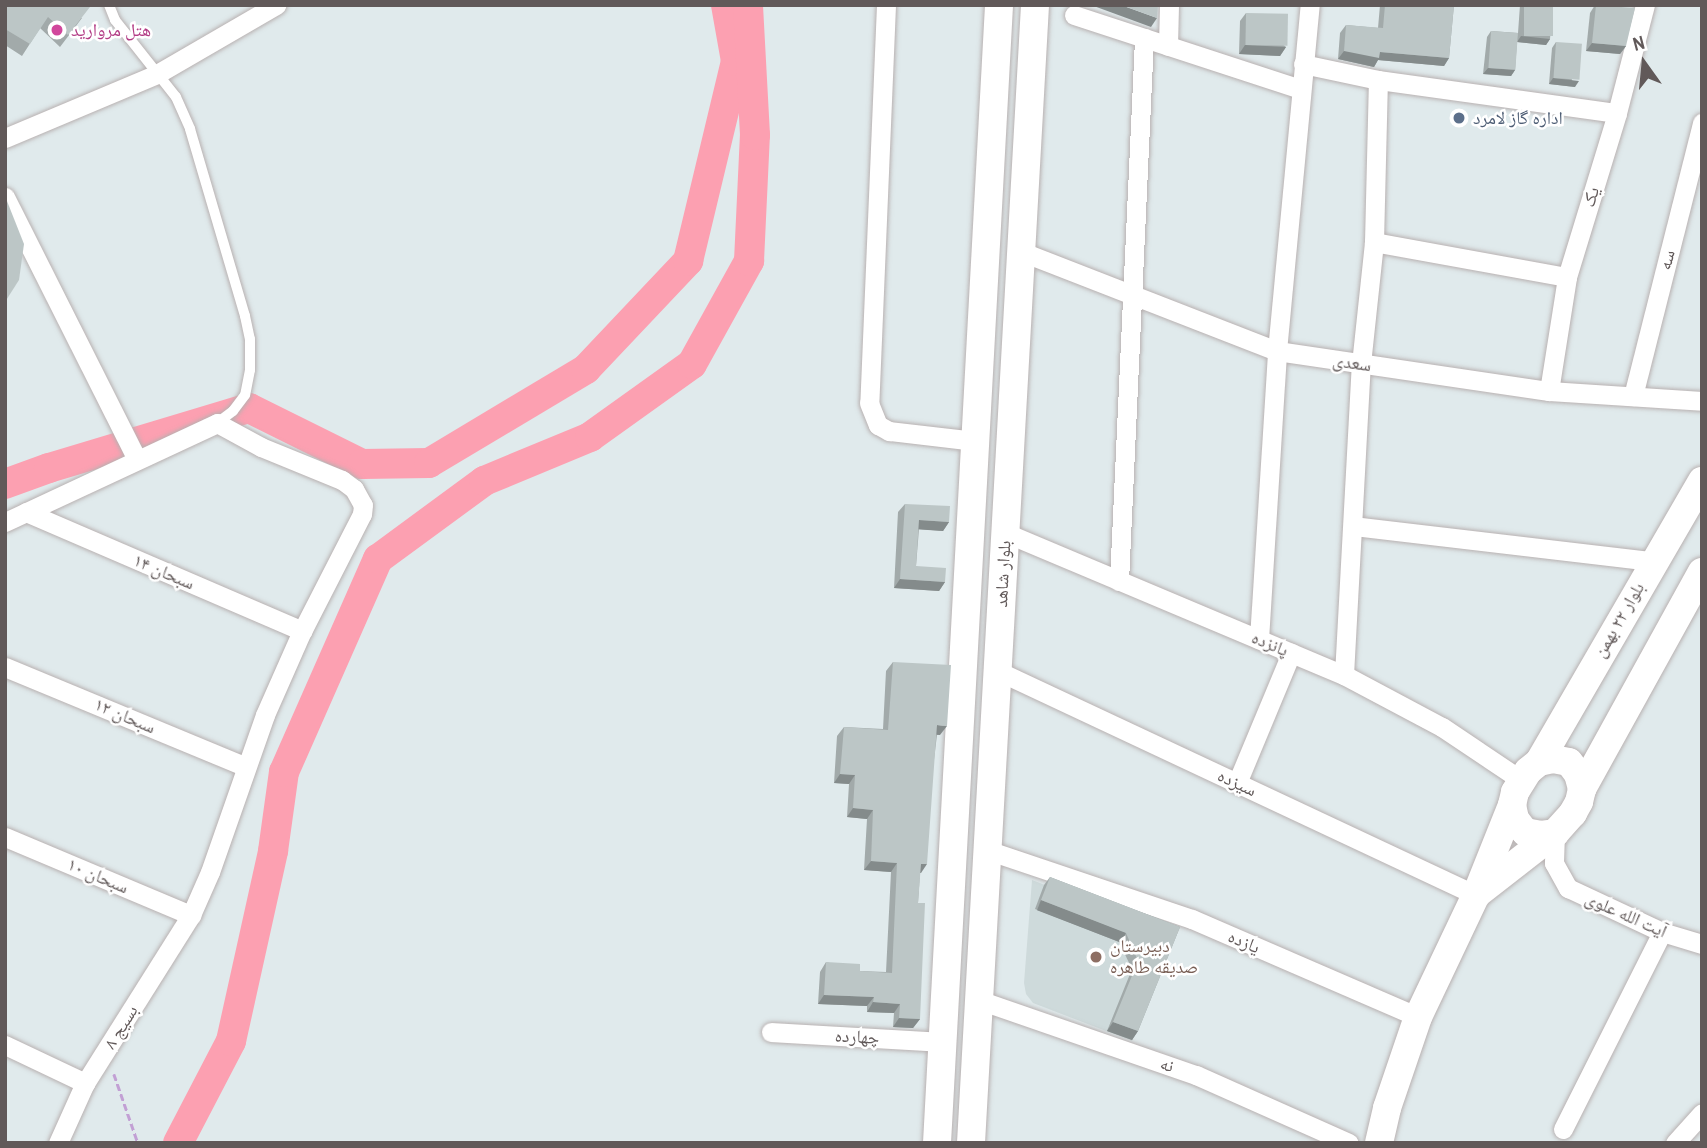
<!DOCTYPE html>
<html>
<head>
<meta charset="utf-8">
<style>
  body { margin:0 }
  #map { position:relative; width:1707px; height:1148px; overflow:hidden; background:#e0eaec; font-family:"Archivo Narrow","Noto Naskh Arabic",sans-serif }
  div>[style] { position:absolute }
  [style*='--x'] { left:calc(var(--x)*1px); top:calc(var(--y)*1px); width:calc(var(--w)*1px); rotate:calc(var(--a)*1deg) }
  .education>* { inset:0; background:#cedadb }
  .river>* { height:30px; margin:-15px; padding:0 15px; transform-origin:15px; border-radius:15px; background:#fca0b1 }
  .path>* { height:2.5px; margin-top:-1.25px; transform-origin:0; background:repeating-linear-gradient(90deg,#c2a0d4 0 7px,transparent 0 10.5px) }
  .roads { filter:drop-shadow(0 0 2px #b8b1b1) drop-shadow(0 0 2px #b8b1b1) }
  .lane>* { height:10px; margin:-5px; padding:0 5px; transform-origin:5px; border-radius:5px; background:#fff }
  .street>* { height:19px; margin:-9.5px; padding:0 9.5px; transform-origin:9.5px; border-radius:9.5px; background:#fff }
  .secondary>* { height:28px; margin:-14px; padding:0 14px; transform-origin:14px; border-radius:14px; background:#fff }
  .wall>* { inset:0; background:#a2aaaa }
  .shaded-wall>* { inset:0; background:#848b8b; transform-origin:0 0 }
  .building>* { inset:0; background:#bcc6c6; transform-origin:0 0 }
  .dots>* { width:19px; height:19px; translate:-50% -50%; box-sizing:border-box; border:4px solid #fff; border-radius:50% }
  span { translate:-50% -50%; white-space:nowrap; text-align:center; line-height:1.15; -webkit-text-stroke:5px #fff; paint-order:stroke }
  .hotel-label { font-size:18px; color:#b23c85 }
  .left { translate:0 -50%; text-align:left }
  .service-label { font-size:18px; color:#4e5e75 }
  .street-label { font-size:18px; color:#615959 }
  .education-label { font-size:18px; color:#785e54 }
  .frame { position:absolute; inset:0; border:7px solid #615959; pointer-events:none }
  .north { position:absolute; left:1609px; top:28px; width:70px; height:70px; -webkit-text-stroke:5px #fff; paint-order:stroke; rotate:345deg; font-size:19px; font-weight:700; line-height:28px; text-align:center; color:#615959 }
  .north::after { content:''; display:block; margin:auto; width:24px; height:32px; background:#615959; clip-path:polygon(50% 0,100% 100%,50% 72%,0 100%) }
</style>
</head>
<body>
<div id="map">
  <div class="education">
    <i style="clip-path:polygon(1032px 880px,1174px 935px,1132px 1041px,1033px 1003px,1026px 994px,1024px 983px)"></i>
  </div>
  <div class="river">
    <i style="--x:5;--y:484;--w:47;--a:-20"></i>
    <i style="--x:49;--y:468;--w:209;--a:-16.7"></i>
    <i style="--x:249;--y:408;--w:126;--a:26.4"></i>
    <i style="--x:362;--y:464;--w:67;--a:-0.9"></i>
    <i style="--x:429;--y:463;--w:183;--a:-30.9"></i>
    <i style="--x:586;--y:369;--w:149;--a:-46.6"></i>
    <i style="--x:688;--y:261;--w:206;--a:-76.5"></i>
    <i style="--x:736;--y:61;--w:57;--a:-100.1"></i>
    <i style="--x:178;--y:1143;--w:115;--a:-62.5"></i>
    <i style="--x:231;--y:1041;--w:195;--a:-77.5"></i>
    <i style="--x:273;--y:851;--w:80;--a:-82.1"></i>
    <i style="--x:284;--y:772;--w:233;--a:-66.2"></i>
    <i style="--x:378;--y:559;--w:132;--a:-36.3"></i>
    <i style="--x:484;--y:481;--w:115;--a:-22.5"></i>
    <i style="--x:590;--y:437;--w:125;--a:-35.6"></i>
    <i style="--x:692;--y:364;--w:118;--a:-61"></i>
    <i style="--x:749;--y:261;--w:126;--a:-87.3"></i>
    <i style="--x:755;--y:135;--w:130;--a:-93.1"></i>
  </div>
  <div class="path">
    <i style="--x:114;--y:1074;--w:73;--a:70.8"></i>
  </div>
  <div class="roads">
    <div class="lane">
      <i style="--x:109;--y:5;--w:16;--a:68"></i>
      <i style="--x:115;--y:20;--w:98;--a:51.6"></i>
      <i style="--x:176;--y:97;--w:35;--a:66"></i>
      <i style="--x:190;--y:129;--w:195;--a:73.6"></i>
      <i style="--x:245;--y:316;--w:24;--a:78"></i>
      <i style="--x:250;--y:339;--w:31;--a:90"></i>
      <i style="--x:250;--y:370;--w:25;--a:101"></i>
      <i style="--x:245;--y:395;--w:20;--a:127"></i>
      <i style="--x:233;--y:411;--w:20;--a:143"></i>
    </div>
    <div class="street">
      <i style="--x:886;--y:5;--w:398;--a:92.4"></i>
      <i style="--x:869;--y:403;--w:24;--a:68"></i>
      <i style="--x:878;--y:425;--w:13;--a:29"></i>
      <i style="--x:889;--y:431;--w:88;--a:6.6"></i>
      <i style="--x:1074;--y:15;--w:239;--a:18.1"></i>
      <i style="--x:1168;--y:46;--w:41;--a:-88.6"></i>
      <i style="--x:1303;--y:64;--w:77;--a:12"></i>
      <i style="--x:1378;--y:80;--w:241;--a:7.9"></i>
      <i style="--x:5;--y:138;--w:165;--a:-22.8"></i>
      <i style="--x:157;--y:74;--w:138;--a:-30.1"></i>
      <i style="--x:5;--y:197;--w:294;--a:63.3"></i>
      <i style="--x:1374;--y:242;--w:196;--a:10.3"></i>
      <i style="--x:1020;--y:251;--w:276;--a:21.3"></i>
      <i style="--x:1277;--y:351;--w:275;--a:8.4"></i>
      <i style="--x:1549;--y:391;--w:153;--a:3.7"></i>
      <i style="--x:1549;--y:391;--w:115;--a:-81"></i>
      <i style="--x:1567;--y:277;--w:171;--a:-73"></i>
      <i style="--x:1617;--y:113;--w:112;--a:-75.5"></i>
      <i style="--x:1633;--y:396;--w:282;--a:-75.8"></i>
      <i style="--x:26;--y:512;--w:301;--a:23.3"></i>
      <i style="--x:5;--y:522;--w:234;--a:-25"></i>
      <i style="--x:217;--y:423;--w:50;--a:28.6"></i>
      <i style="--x:261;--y:447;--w:87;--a:22.2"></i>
      <i style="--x:342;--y:480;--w:15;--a:37"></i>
      <i style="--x:354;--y:489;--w:18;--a:61"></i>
      <i style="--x:363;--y:505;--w:9;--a:96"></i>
      <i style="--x:362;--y:514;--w:131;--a:117.1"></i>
      <i style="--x:302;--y:631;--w:92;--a:113.8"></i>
      <i style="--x:265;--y:715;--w:166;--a:109.3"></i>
      <i style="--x:210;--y:872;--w:47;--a:113.8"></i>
      <i style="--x:191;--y:915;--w:199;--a:122.2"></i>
      <i style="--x:85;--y:1083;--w:66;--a:114.2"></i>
      <i style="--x:1353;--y:526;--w:302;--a:6.7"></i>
      <i style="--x:1006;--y:533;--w:367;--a:22.8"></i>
      <i style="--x:1344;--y:675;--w:111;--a:28"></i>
      <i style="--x:1442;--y:727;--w:95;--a:33.9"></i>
      <i style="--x:1119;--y:581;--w:544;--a:-87.36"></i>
      <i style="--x:1259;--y:639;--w:289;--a:-86.4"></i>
      <i style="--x:1277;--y:351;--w:348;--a:-84.6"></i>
      <i style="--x:5;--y:667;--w:259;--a:22.5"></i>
      <i style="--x:998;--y:671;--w:528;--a:25.11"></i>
      <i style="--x:1344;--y:675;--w:311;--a:-86.9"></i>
      <i style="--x:1361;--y:364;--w:123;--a:-83.9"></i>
      <i style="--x:1374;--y:242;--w:162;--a:-88.6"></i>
      <i style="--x:1237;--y:783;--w:141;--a:-67.4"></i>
      <i style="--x:1555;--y:833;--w:30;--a:92"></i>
      <i style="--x:1554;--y:863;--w:29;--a:61"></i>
      <i style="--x:1568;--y:888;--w:104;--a:25.1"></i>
      <i style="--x:1662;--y:932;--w:42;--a:16.7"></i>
      <i style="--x:5;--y:837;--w:202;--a:22.8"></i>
      <i style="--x:987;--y:850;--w:216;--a:18.6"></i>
      <i style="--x:1192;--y:919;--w:246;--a:23.4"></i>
      <i style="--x:979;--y:1000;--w:230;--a:19.1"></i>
      <i style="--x:1196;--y:1075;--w:167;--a:24"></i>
      <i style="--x:771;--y:1032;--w:172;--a:3.3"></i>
      <i style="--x:5;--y:1045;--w:89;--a:25.4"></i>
      <i style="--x:1563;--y:1129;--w:220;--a:-63.3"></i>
      <i style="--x:1675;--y:1143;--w:40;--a:-48"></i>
    </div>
    <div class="secondary">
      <i style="--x:1553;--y:759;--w:16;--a:11"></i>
      <i style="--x:1569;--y:762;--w:15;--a:53"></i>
      <i style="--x:1578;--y:774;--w:16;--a:75"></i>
      <i style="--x:1582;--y:789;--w:13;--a:103"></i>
      <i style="--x:1579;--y:802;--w:13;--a:119"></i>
      <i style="--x:1573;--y:813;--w:27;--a:132"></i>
      <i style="--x:1555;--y:833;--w:14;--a:172"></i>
      <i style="--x:1541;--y:835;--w:16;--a:-169"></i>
      <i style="--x:1525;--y:832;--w:16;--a:-128"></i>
      <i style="--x:1515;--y:819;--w:14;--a:-102"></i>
      <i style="--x:1512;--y:805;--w:13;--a:-77"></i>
      <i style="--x:1515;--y:792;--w:25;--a:-58"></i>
      <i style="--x:1528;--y:771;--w:14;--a:-39"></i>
      <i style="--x:1539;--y:762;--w:14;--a:-12"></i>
      <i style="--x:1539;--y:762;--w:325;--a:-59.9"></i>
      <i style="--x:1582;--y:789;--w:248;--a:-61.1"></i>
      <i style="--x:1478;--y:893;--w:98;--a:-37.9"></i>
      <i style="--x:937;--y:1143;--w:1140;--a:-86.88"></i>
      <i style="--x:971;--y:1143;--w:1140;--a:-86.78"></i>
      <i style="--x:1379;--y:1143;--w:36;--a:-77"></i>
      <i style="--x:1387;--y:1108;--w:96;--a:-71.2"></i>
      <i style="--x:1418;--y:1017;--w:135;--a:-64.6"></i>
      <i style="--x:1476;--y:895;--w:97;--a:-68.2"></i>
    </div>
  </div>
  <div class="wall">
    <i style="clip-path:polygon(5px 5px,82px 18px,60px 47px,40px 28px,22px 56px,5px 45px)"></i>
    <i style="clip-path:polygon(1380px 5px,1454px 5px,1449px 58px,1444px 66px,1378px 60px,1374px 67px,1338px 59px,1340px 33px,1346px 25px,1378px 28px)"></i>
    <i style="clip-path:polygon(1520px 5px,1553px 5px,1550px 39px,1546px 45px,1517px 42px,1515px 70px,1511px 76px,1483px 74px,1487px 37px,1491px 31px,1518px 33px)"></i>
    <i style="clip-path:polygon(1595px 5px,1609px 5px,1626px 46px,1620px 54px,1586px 51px,1590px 13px)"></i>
    <i style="clip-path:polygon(1246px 13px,1286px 47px,1280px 56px,1239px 54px,1240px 21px)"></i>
    <i style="clip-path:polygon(1556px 42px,1575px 87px,1549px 84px,1552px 48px)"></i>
    <i style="clip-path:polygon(905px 504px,949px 522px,943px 531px,919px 529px,916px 566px,945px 582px,939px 591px,894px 588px,898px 512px)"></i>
    <i style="clip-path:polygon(893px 662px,940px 735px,937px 735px,920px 873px,918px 903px,920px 1019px,913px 1028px,893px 1027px,894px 1013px,867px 1012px,867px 1006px,818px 1004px,820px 972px,826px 962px,860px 971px,886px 972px,891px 872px,864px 870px,867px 819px,847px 817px,849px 784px,834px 783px,837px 736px,844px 727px,883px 729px,886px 671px)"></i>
    <i style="clip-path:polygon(1050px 877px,1180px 927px,1138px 1031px,1132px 1040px,1107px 1031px,1132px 969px,1119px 942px,1035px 909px,1044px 885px)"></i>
  </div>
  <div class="shaded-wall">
    <i style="clip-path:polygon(1091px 5px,1121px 5px,1157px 18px,1151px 27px)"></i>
    <i style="clip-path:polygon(1521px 36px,1550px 39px,1546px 45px,1517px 42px)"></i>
    <i style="clip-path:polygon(1592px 43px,1626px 46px,1620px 54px,1586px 51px)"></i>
    <i style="clip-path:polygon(1245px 45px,1286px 47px,1280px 56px,1239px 54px)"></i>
    <i style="clip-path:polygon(1344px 51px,1380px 52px,1449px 58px,1444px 66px,1378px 60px,1374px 67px,1338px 59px)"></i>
    <i style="clip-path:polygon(1488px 68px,1515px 70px,1511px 76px,1483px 74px)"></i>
    <i style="clip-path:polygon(1553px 78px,1579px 81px,1575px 87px,1549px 84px)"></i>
    <i style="clip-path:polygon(919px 520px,949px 522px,943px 531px,913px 529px)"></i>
    <i style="clip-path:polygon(900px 579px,945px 582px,939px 591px,894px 588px)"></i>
    <i style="clip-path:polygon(937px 725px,947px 726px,940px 735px,931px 734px)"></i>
    <i style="clip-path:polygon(840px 774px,855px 775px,849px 784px,834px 783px)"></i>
    <i style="clip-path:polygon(853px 808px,873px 810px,867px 819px,847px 817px)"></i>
    <i style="clip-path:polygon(871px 861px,897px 863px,891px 872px,864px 870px)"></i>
    <i style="clip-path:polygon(921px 864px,927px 864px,921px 873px,914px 873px)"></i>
    <i style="left:1041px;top:900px;width:91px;height:11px;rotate:21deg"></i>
    <i style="clip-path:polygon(824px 995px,874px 997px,867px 1006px,818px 1004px)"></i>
    <i style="clip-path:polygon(873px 1002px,900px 1004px,894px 1013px,867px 1012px)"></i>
    <i style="clip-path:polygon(899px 1018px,920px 1019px,913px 1028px,893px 1027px)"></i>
    <i style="clip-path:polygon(1113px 1022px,1138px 1031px,1132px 1040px,1107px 1031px)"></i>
  </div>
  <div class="building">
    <i style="clip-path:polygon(5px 5px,89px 5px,90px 7px,68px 35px,48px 17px,30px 44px,5px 29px)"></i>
    <i style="clip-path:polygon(1121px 5px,1158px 5px,1157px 18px)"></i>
    <i style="clip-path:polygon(1385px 5px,1454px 5px,1449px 58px,1380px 52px,1379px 58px,1344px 51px,1346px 25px,1383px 28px)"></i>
    <i style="left:1524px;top:5px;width:29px;height:31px"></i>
    <i style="clip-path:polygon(1596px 5px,1635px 8px,1626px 46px,1592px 43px)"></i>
    <i style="left:1246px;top:13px;width:42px;height:32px;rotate:1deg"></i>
    <i style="left:1491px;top:31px;width:27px;height:37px;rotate:4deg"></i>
    <i style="left:1556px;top:42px;width:26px;height:36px;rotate:4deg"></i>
    <i style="clip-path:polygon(5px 196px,24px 244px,19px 280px,5px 302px)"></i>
    <i style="clip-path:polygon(905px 504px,950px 506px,949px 522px,919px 520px,916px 566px,946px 568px,945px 582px,900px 579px)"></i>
    <i style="clip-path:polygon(893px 662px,951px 665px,947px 726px,937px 725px,927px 864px,921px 864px,918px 903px,925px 903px,920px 1019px,899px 1018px,900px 1004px,873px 1002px,874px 997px,824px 995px,826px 962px,860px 964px,860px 971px,892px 973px,897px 863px,871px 861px,873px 810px,853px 808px,855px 775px,840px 774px,844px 727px,888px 730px)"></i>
    <i style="clip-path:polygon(1050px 877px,1180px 927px,1138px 1031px,1113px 1022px,1138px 961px,1126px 933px,1041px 900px)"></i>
  </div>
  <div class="dots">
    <i style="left:57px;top:30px;background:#d1479c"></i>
    <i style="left:1459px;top:118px;background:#5c6f8a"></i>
    <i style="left:1096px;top:957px;background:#8d6e63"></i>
  </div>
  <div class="hotel-label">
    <span class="left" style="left:71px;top:30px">هتل مروارید</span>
  </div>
  <div class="service-label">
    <span class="left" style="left:1473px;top:118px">اداره گاز لامرد</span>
  </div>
  <div class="street-label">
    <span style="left:1591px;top:197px;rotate:-73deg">یک</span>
    <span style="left:1667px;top:260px;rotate:-76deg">سه</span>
    <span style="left:1352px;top:363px;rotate:8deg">سعدی</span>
    <span style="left:164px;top:572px;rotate:23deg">سبحان ۱۴</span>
    <span style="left:1003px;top:574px;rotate:-87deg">بلوار شاهد</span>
    <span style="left:1619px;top:620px;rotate:-60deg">بلوار ۲۲ بهمن</span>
    <span style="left:1270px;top:644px;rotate:23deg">پانزده</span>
    <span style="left:125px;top:716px;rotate:23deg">سبحان ۱۲</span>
    <span style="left:1237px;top:783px;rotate:25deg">سیزده</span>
    <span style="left:98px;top:876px;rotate:23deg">سبحان ۱۰</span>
    <span style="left:1626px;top:915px;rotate:24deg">آیت الله علوی</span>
    <span style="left:1244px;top:942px;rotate:23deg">یازده</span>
    <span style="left:121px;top:1027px;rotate:-58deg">بسیج ۸</span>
    <span style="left:857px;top:1037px;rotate:3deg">چهارده</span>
    <span style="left:1167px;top:1065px;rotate:19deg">نه</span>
  </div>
  <div class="education-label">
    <span class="left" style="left:1110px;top:957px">دبیرستان<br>صدیقه طاهره</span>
  </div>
  <div class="frame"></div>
  <div class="north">N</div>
</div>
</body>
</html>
